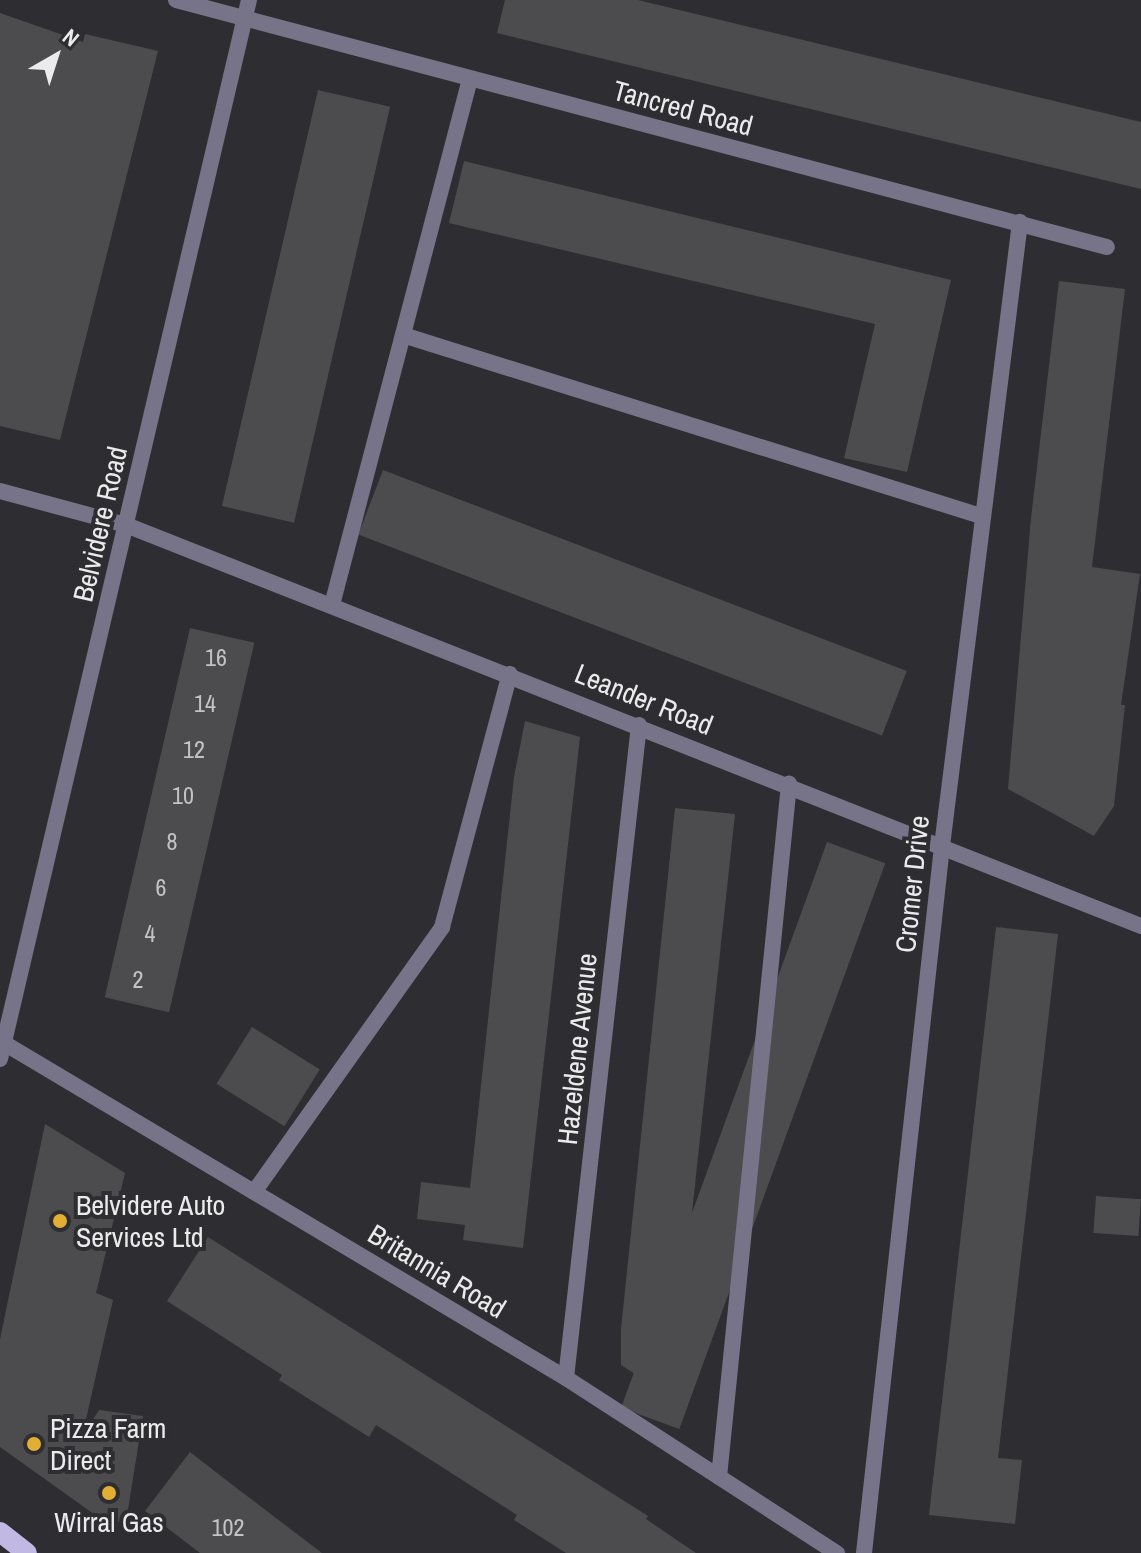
<!DOCTYPE html>
<html>
<head>
<meta charset="utf-8">
<style>
  body { margin:0 }
  #map { position:relative; width:1141px; height:1553px; overflow:hidden; background:#2e2d31; font-family:"Archivo Narrow",sans-serif }
  div>[style] { position:absolute }
  [style*='--x'] { left:calc(var(--x)*1px); top:calc(var(--y)*1px); width:calc(var(--w)*1px); rotate:calc(var(--a)*1deg) }
  .building>* { inset:0; background:#4c4c4f; transform-origin:0 0 }
  .service>* { height:16px; margin:-8px; padding:0 8px; transform-origin:8px; border-radius:8px; background:#777388 }
  .minor>* { height:16px; margin:-8px; padding:0 8px; transform-origin:8px; border-radius:8px; background:#777388 }
  .primary>* { height:20px; margin:-10px; padding:0 10px; transform-origin:10px; border-radius:10px; background:#c1b8e4 }
  .dots>* { width:22px; height:22px; translate:-50% -50%; box-sizing:border-box; border:4px solid #2e2d31; border-radius:50% }
  span { translate:-50% -50%; white-space:nowrap; text-align:center; line-height:1.15; -webkit-text-stroke:8px #2e2d31; paint-order:stroke }
  .number-label { font-size:24px; color:#c3c3c6 }
  .number-label span { -webkit-text-stroke-width:0 }
  .street-label { font-size:28px; color:#ebebed }
  .poi-label { font-size:28px; color:#ebebed }
  .left { translate:0 -50%; text-align:left }
  .north { position:absolute; left:16px; top:16px; width:80px; height:80px; -webkit-text-stroke:6px #2e2d31; paint-order:stroke; rotate:39deg; font-size:22px; font-weight:700; line-height:32px; text-align:center; color:#ebebed }
  .north::after { content:''; display:block; margin:auto; width:28px; height:36px; background:#ebebed; clip-path:polygon(50% 0,100% 100%,50% 72%,0 100%) }
</style>
</head>
<body>
<div id="map">
  <div class="building">
    <i style="clip-path:polygon(505px 0,638px 0,1141px 122px,1141px 189px,497px 33px)"></i>
    <i style="clip-path:polygon(0 13px,83px 42px,85px 34px,158px 51px,60px 440px,0 426px)"></i>
    <i style="left:318px;top:90px;width:74px;height:427px;rotate:13deg"></i>
    <i style="clip-path:polygon(464px 161px,951px 280px,907px 472px,844px 458px,875px 324px,449px 223px)"></i>
    <i style="clip-path:polygon(1059px 281px,1125px 289px,1092px 567px,1140px 574px,1121px 705px,1125px 705px,1114px 806px,1094px 836px,1008px 789px,1031px 518px)"></i>
    <i style="left:383px;top:470px;width:561px;height:69px;rotate:21deg"></i>
    <i style="left:190px;top:628px;width:66px;height:379px;rotate:13deg"></i>
    <i style="clip-path:polygon(525px 721px,580px 737px,523px 1248px,463px 1240px,465px 1225px,417px 1219px,421px 1182px,470px 1188px,514px 777px)"></i>
    <i style="clip-path:polygon(675px 808px,735px 814px,672px 1398px,621px 1365px,621px 1329px)"></i>
    <i style="left:827px;top:842px;width:62px;height:602px;rotate:20deg"></i>
    <i style="clip-path:polygon(996px 927px,1058px 934px,998px 1458px,1022px 1460px,1015px 1524px,929px 1515px)"></i>
    <i style="left:252px;top:1027px;width:80px;height:67px;rotate:32deg"></i>
    <i style="clip-path:polygon(45px 1124px,125px 1173px,96px 1293px,113px 1300px,82px 1437px,99px 1410px,143px 1416px,126px 1522px,105px 1522px,0 1447px,0 1339px)"></i>
    <i style="left:1096px;top:1196px;width:45px;height:37px;rotate:4deg"></i>
    <i style="clip-path:polygon(208px 1237px,648px 1516px,646px 1519px,696px 1553px,566px 1553px,514px 1520px,517px 1515px,376px 1425px,369px 1437px,279px 1380px,282px 1375px,167px 1301px)"></i>
    <i style="clip-path:polygon(190px 1452px,230px 1483px,322px 1553px,200px 1553px,145px 1511px)"></i>
  </div>
  <div class="service">
    <i style="--x:403;--y:335;--w:606;--a:17.39"></i>
    <i style="--x:332;--y:605;--w:544;--a:-75.3"></i>
    <i style="--x:254;--y:1192;--w:325;--a:-54.6"></i>
    <i style="--x:442;--y:927;--w:262;--a:-75"></i>
    <i style="--x:719;--y:1477;--w:697;--a:-84.23"></i>
  </div>
  <div class="minor">
    <i style="--x:176;--y:0;--w:963;--a:14.86"></i>
    <i style="--x:0;--y:491;--w:131;--a:15.1"></i>
    <i style="--x:126;--y:525;--w:1091;--a:21.56"></i>
    <i style="--x:4;--y:1043;--w:654;--a:30.8"></i>
    <i style="--x:566;--y:1378;--w:323;--a:32.9"></i>
    <i style="--x:0;--y:1059;--w:1088;--a:-76.77"></i>
    <i style="--x:566;--y:1378;--w:657;--a:-83.62"></i>
    <i style="--x:864;--y:1553;--w:711;--a:-83.7"></i>
    <i style="--x:942;--y:846;--w:629;--a:-82.87"></i>
  </div>
  <div class="primary">
    <i style="--x:0;--y:1532;--w:34;--a:38"></i>
  </div>
  <div class="dots">
    <i style="left:60px;top:1221px;background:#e3ae34"></i>
    <i style="left:34px;top:1444px;background:#e3ae34"></i>
    <i style="left:109px;top:1493px;background:#e3ae34"></i>
  </div>
  <div class="number-label">
    <span style="left:216px;top:658px">16</span>
    <span style="left:205px;top:704px">14</span>
    <span style="left:194px;top:750px">12</span>
    <span style="left:183px;top:796px">10</span>
    <span style="left:172px;top:842px">8</span>
    <span style="left:161px;top:888px">6</span>
    <span style="left:150px;top:934px">4</span>
    <span style="left:138px;top:980px">2</span>
    <span style="left:228px;top:1528px">102</span>
  </div>
  <div class="street-label">
    <span style="left:683px;top:108px;rotate:15deg">Tancred Road</span>
    <span style="left:100px;top:524px;rotate:-77deg">Belvidere Road</span>
    <span style="left:644px;top:699px;rotate:22deg">Leander Road</span>
    <span style="left:912px;top:884px;rotate:-84deg">Cromer Drive</span>
    <span style="left:577px;top:1049px;rotate:-84deg">Hazeldene Avenue</span>
    <span style="left:437px;top:1271px;rotate:31deg">Britannia Road</span>
  </div>
  <div class="poi-label">
    <span class="left" style="left:76px;top:1221px">Belvidere Auto<br>Services Ltd</span>
    <span class="left" style="left:50px;top:1444px">Pizza Farm<br>Direct</span>
    <span style="left:109px;top:1522px">Wirral Gas</span>
  </div>
  <div class="north">N</div>
</div>
</body>
</html>
